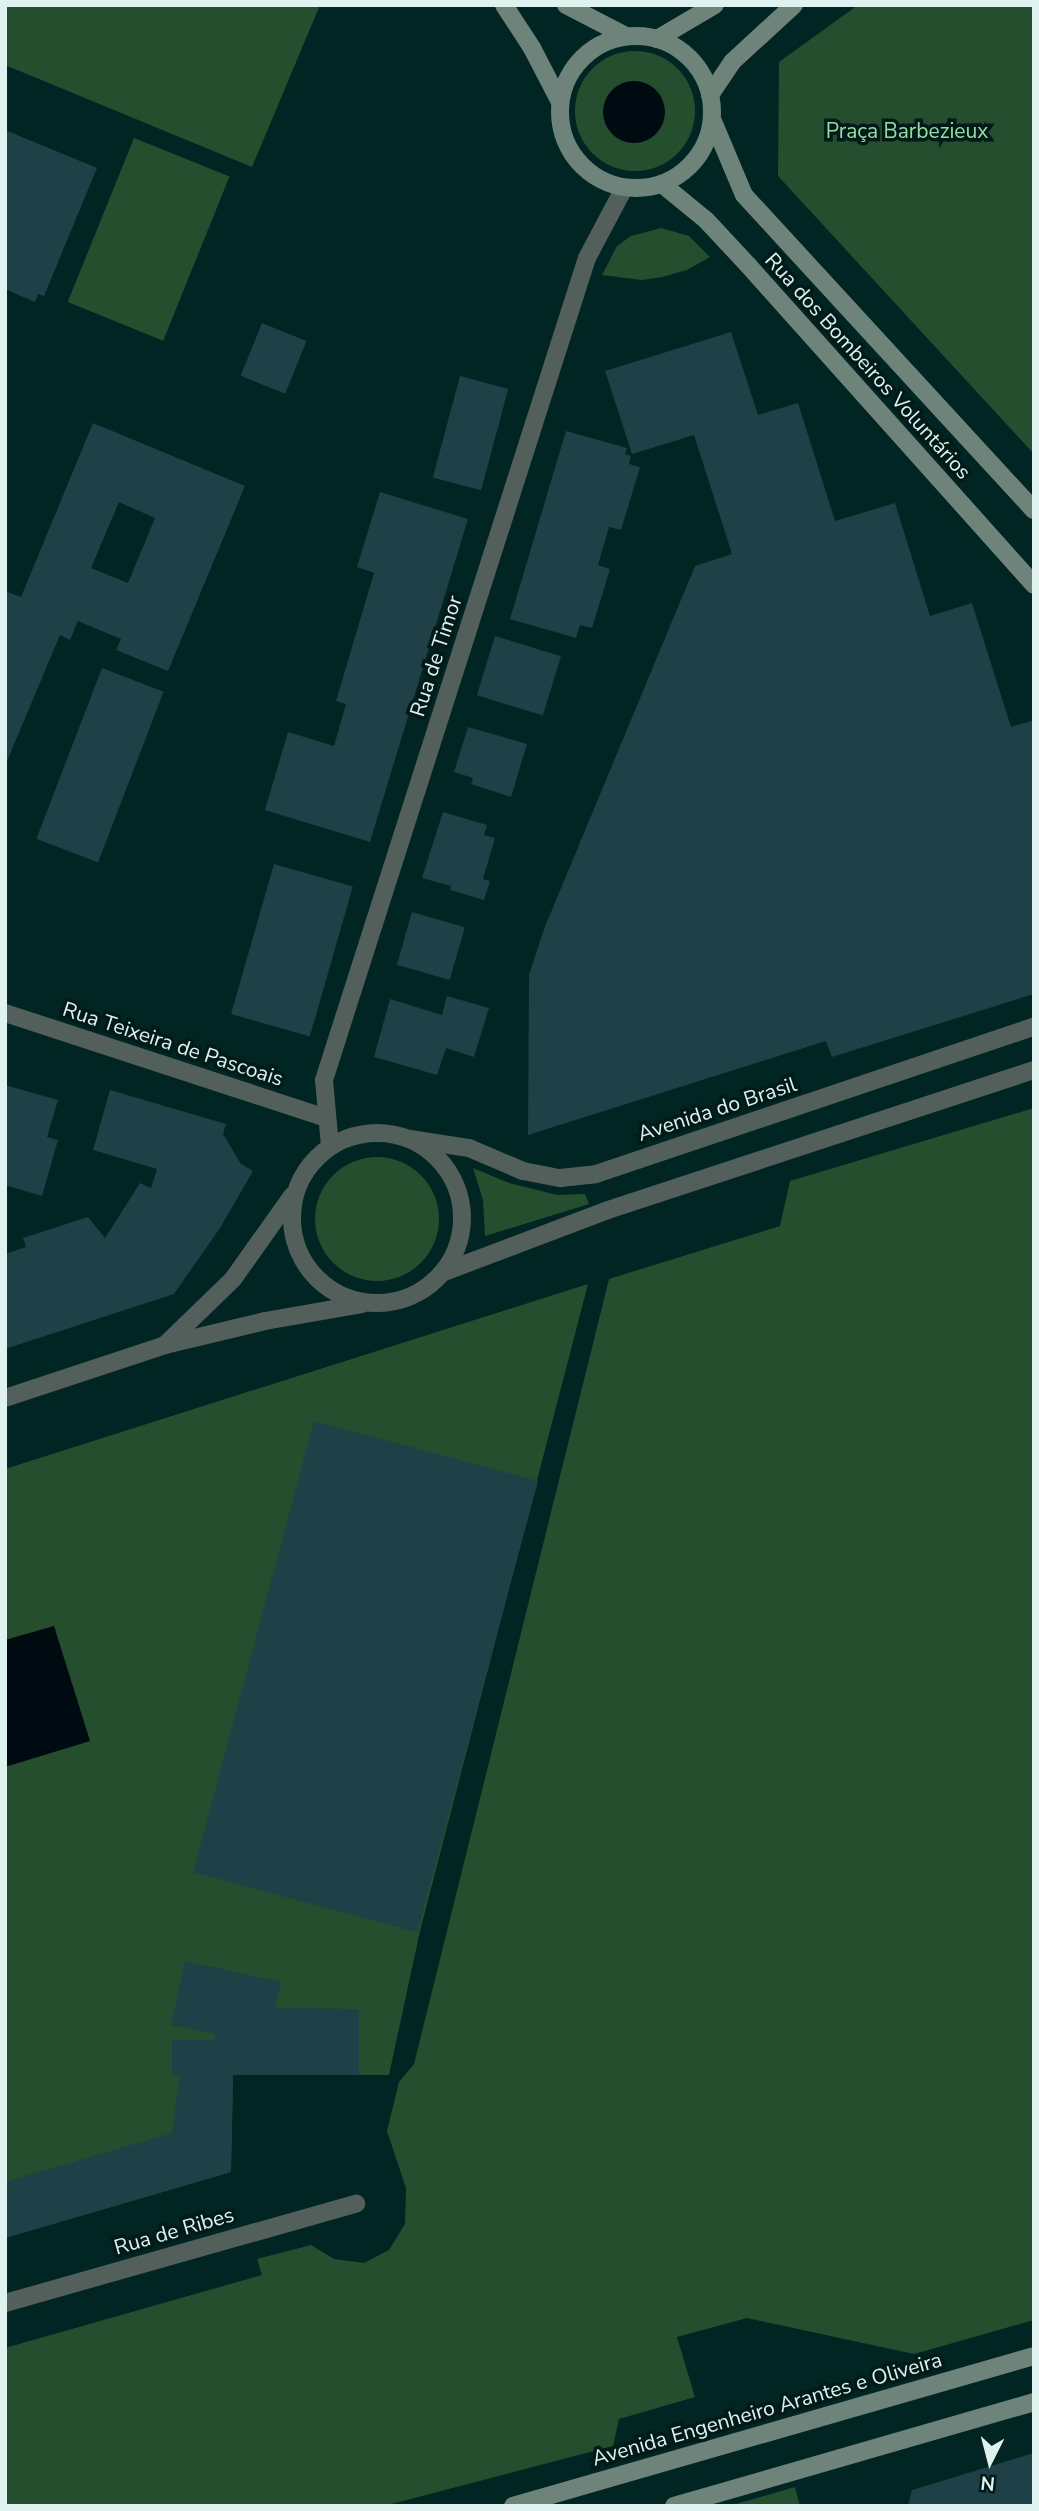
<!DOCTYPE html>
<html>
<head>
<meta charset="utf-8">
<style>
  body { margin:0 }
  #map { position:relative; width:1039px; height:2511px; overflow:hidden; background:#012523; font-family:"Nunito Sans",sans-serif }
  div>[style] { position:absolute }
  [style*='--x'] { left:calc(var(--x)*1px); top:calc(var(--y)*1px); width:calc(var(--w)*1px); rotate:calc(var(--a)*1deg) }
  .green>* { inset:0; background:#254e2f; transform-origin:0 0 }
  .round { border-radius:50% }
  .water>* { inset:0; background:#000a11 }
  .building>* { inset:0; background:#1e4046; transform-origin:0 0 }
  .street>* { height:18px; margin:-9px; padding:0 9px; transform-origin:9px; border-radius:9px; background:#525f5a }
  .street>.ring { margin:-9px; padding:0; box-sizing:content-box; background:none; border:18px solid #525f5a; border-radius:50% }
  .secondary>* { height:18px; margin:-9px; padding:0 9px; transform-origin:9px; border-radius:9px; background:#6e837a }
  .secondary>.ring { margin:-9px; padding:0; box-sizing:content-box; background:none; border:18px solid #6e837a; border-radius:50% }
  span { translate:-50% -50%; white-space:nowrap; text-align:center; line-height:1.15; -webkit-text-stroke:7px #021b19; paint-order:stroke }
  .park-label { font-size:21px; color:#98dca6 }
  .street-label { font-size:21px; color:#dff2f0 }
  .frame { position:absolute; inset:0; border:7px solid #dff2f0; pointer-events:none }
  .north { position:absolute; left:955px; top:2427px; width:70px; height:70px; -webkit-text-stroke:5px #021b19; paint-order:stroke; rotate:186deg; font-size:19px; font-weight:700; line-height:28px; text-align:center; color:#dff2f0 }
  .north::after { content:''; display:block; margin:auto; width:24px; height:32px; background:#dff2f0; clip-path:polygon(50% 0,100% 100%,50% 72%,0 100%) }
</style>
</head>
<body>
<div id="map">
  <div class="green">
    <i style="clip-path:polygon(5px 5px,320px 5px,252px 167px,5px 65px)"></i>
    <i style="clip-path:polygon(858px 5px,1034px 5px,1034px 454px,778px 176px,779px 62px)"></i>
    <i class="round" style="left:575px;top:51px;width:120px;height:120px"></i>
    <i style="left:134px;top:138px;width:103px;height:177px;rotate:22deg"></i>
    <i style="clip-path:polygon(661px 228px,689px 236px,710px 257px,687px 270px,662px 277px,642px 280px,602px 275px,617px 246px,631px 236px)"></i>
    <i style="clip-path:polygon(1034px 1108px,1034px 2320px,914px 2354px,747px 2318px,677px 2337px,695px 2397px,619px 2419px,613px 2446px,384px 2506px,5px 2506px,5px 2348px,262px 2275px,257px 2259px,311px 2245px,334px 2259px,364px 2263px,389px 2250px,405px 2224px,406px 2188px,387px 2131px,399px 2082px,414px 2064px,609px 1279px,780px 1226px,790px 1181px)"></i>
    <i class="round" style="left:315px;top:1157px;width:124px;height:124px"></i>
    <i style="clip-path:polygon(473px 1168px,509px 1183px,557px 1195px,585px 1194px,589px 1204px,485px 1236px,483px 1200px)"></i>
    <i style="clip-path:polygon(588px 1284px,420px 1931px,389px 2075px,233px 2075px,231px 2172px,5px 2238px,5px 1469px)"></i>
    <i style="clip-path:polygon(795px 2487px,800px 2506px,728px 2506px,729px 2506px)"></i>
  </div>
  <div class="water">
    <i class="round" style="left:603px;top:81px;width:62px;height:62px"></i>
    <i style="clip-path:polygon(54px 1626px,90px 1741px,5px 1767px,5px 1640px)"></i>
  </div>
  <div class="building">
    <i style="clip-path:polygon(5px 130px,97px 168px,44px 296px,38px 294px,35px 302px,5px 289px)"></i>
    <i style="left:262px;top:323px;width:48px;height:57px;rotate:22deg"></i>
    <i style="clip-path:polygon(731px 332px,758px 415px,798px 403px,835px 521px,895px 503px,930px 616px,972px 603px,1011px 727px,1034px 720px,1034px 994px,832px 1057px,826px 1041px,528px 1135px,529px 975px,544px 929px,695px 566px,732px 554px,694px 435px,632px 454px,605px 371px)"></i>
    <i style="left:460px;top:376px;width:50px;height:105px;rotate:15deg"></i>
    <i style="clip-path:polygon(evenodd,93px 423px,245px 486px,168px 671px,116px 650px,121px 639px,78px 621px,70px 640px,60px 635px,5px 766px,5px 591px,21px 597px,93px 423px,119px 502px,155px 518px,128px 583px,91px 568px,119px 502px)"></i>
    <i style="clip-path:polygon(566px 431px,627px 448px,625px 454px,631px 456px,629px 464px,640px 467px,621px 530px,609px 527px,598px 565px,610px 569px,592px 628px,580px 625px,576px 638px,510px 619px)"></i>
    <i style="clip-path:polygon(380px 492px,468px 519px,370px 842px,265px 810px,288px 732px,334px 746px,346px 704px,336px 701px,374px 573px,357px 567px)"></i>
    <i style="left:495px;top:636px;width:69px;height:62px;rotate:17deg"></i>
    <i style="left:102px;top:668px;width:66px;height:183px;rotate:21deg"></i>
    <i style="clip-path:polygon(468px 727px,527px 744px,511px 797px,471px 784px,473px 778px,454px 772px)"></i>
    <i style="clip-path:polygon(443px 812px,487px 825px,484px 835px,495px 838px,483px 879px,490px 881px,484px 900px,450px 890px,451px 886px,422px 878px)"></i>
    <i style="left:274px;top:864px;width:82px;height:156px;rotate:16deg"></i>
    <i style="left:412px;top:912px;width:55px;height:55px;rotate:16deg"></i>
    <i style="clip-path:polygon(447px 996px,489px 1008px,474px 1057px,446px 1048px,437px 1075px,374px 1057px,390px 999px,442px 1015px)"></i>
    <i style="clip-path:polygon(5px 1085px,58px 1100px,47px 1137px,58px 1140px,42px 1196px,5px 1185px)"></i>
    <i style="clip-path:polygon(110px 1090px,226px 1124px,223px 1134px,241px 1164px,253px 1171px,220px 1228px,174px 1294px,5px 1349px,5px 1254px,26px 1247px,23px 1238px,88px 1217px,105px 1238px,140px 1183px,151px 1188px,157px 1169px,93px 1150px)"></i>
    <i style="left:314px;top:1421px;width:232px;height:467px;rotate:15deg"></i>
    <i style="clip-path:polygon(185px 1961px,281px 1982px,275px 2008px,359px 2009px,359px 2075px,233px 2075px,231px 2172px,5px 2238px,5px 2182px,172px 2133px,180px 2075px,172px 2075px,172px 2040px,215px 2040px,215px 2034px,171px 2025px)"></i>
    <i style="clip-path:polygon(1034px 2453px,1032px 2506px,908px 2506px,912px 2490px)"></i>
  </div>
  <div class="street">
    <i style="--x:5;--y:1013;--w:338;--a:18.1"></i>
    <i class="ring" style="left:292px;top:1133px;width:152px;height:152px"></i>
    <i style="--x:410;--y:1139;--w:60;--a:8.7"></i>
    <i style="--x:469;--y:1148;--w:59;--a:23.1"></i>
    <i style="--x:523;--y:1171;--w:38;--a:11"></i>
    <i style="--x:560;--y:1178;--w:36;--a:-6"></i>
    <i style="--x:596;--y:1174;--w:462;--a:-18.6"></i>
    <i style="--x:330;--y:1146;--w:66;--a:-95.2"></i>
    <i style="--x:324;--y:1080;--w:863;--a:-72.26"></i>
    <i style="--x:587;--y:258;--w:79;--a:-62.1"></i>
    <i style="--x:444;--y:1272;--w:175;--a:-20.7"></i>
    <i style="--x:608;--y:1210;--w:448;--a:-18.2"></i>
    <i style="--x:165;--y:1345;--w:95;--a:-44.1"></i>
    <i style="--x:233;--y:1279;--w:102;--a:-54.6"></i>
    <i style="--x:5;--y:1398;--w:169;--a:-18.3"></i>
    <i style="--x:165;--y:1345;--w:103;--a:-13.5"></i>
    <i style="--x:265;--y:1321;--w:98;--a:-9.9"></i>
    <i style="--x:5;--y:2303;--w:365;--a:-15.8"></i>
  </div>
  <div class="secondary">
    <i style="--x:504;--y:5;--w:51;--a:56.9"></i>
    <i style="--x:532;--y:48;--w:61;--a:62.6"></i>
    <i style="--x:566;--y:5;--w:68;--a:27.3"></i>
    <i class="ring" style="left:560px;top:36px;width:134px;height:134px"></i>
    <i style="--x:657;--y:39;--w:67;--a:-30.4"></i>
    <i style="--x:710;--y:95;--w:40;--a:-56"></i>
    <i style="--x:732;--y:62;--w:84;--a:-42.6"></i>
    <i style="--x:712;--y:119;--w:82;--a:67.2"></i>
    <i style="--x:744;--y:195;--w:428;--a:47.4"></i>
    <i style="--x:662;--y:184;--w:57;--a:39.3"></i>
    <i style="--x:706;--y:220;--w:62;--a:47"></i>
    <i style="--x:748;--y:265;--w:429;--a:48.2"></i>
    <i style="--x:513;--y:2506;--w:542;--a:-16.06"></i>
    <i style="--x:674;--y:2506;--w:375;--a:-16.1"></i>
  </div>
  <div class="park-label">
    <span style="left:907px;top:131px">Praça Barbezieux</span>
  </div>
  <div class="street-label">
    <span style="left:868px;top:366px;rotate:48deg">Rua dos Bombeiros Voluntários</span>
    <span style="left:436px;top:656px;rotate:-72deg">Rua de Timor</span>
    <span style="left:173px;top:1044px;rotate:18deg">Rua Teixeira de Pascoais</span>
    <span style="left:717px;top:1109px;rotate:-18deg">Avenida do Brasil</span>
    <span style="left:174px;top:2231px;rotate:-16deg">Rua de Ribes</span>
    <span style="left:767px;top:2409px;rotate:-16deg">Avenida Engenheiro Arantes e Oliveira</span>
  </div>
  <div class="frame"></div>
  <div class="north">N</div>
</div>
</body>
</html>
